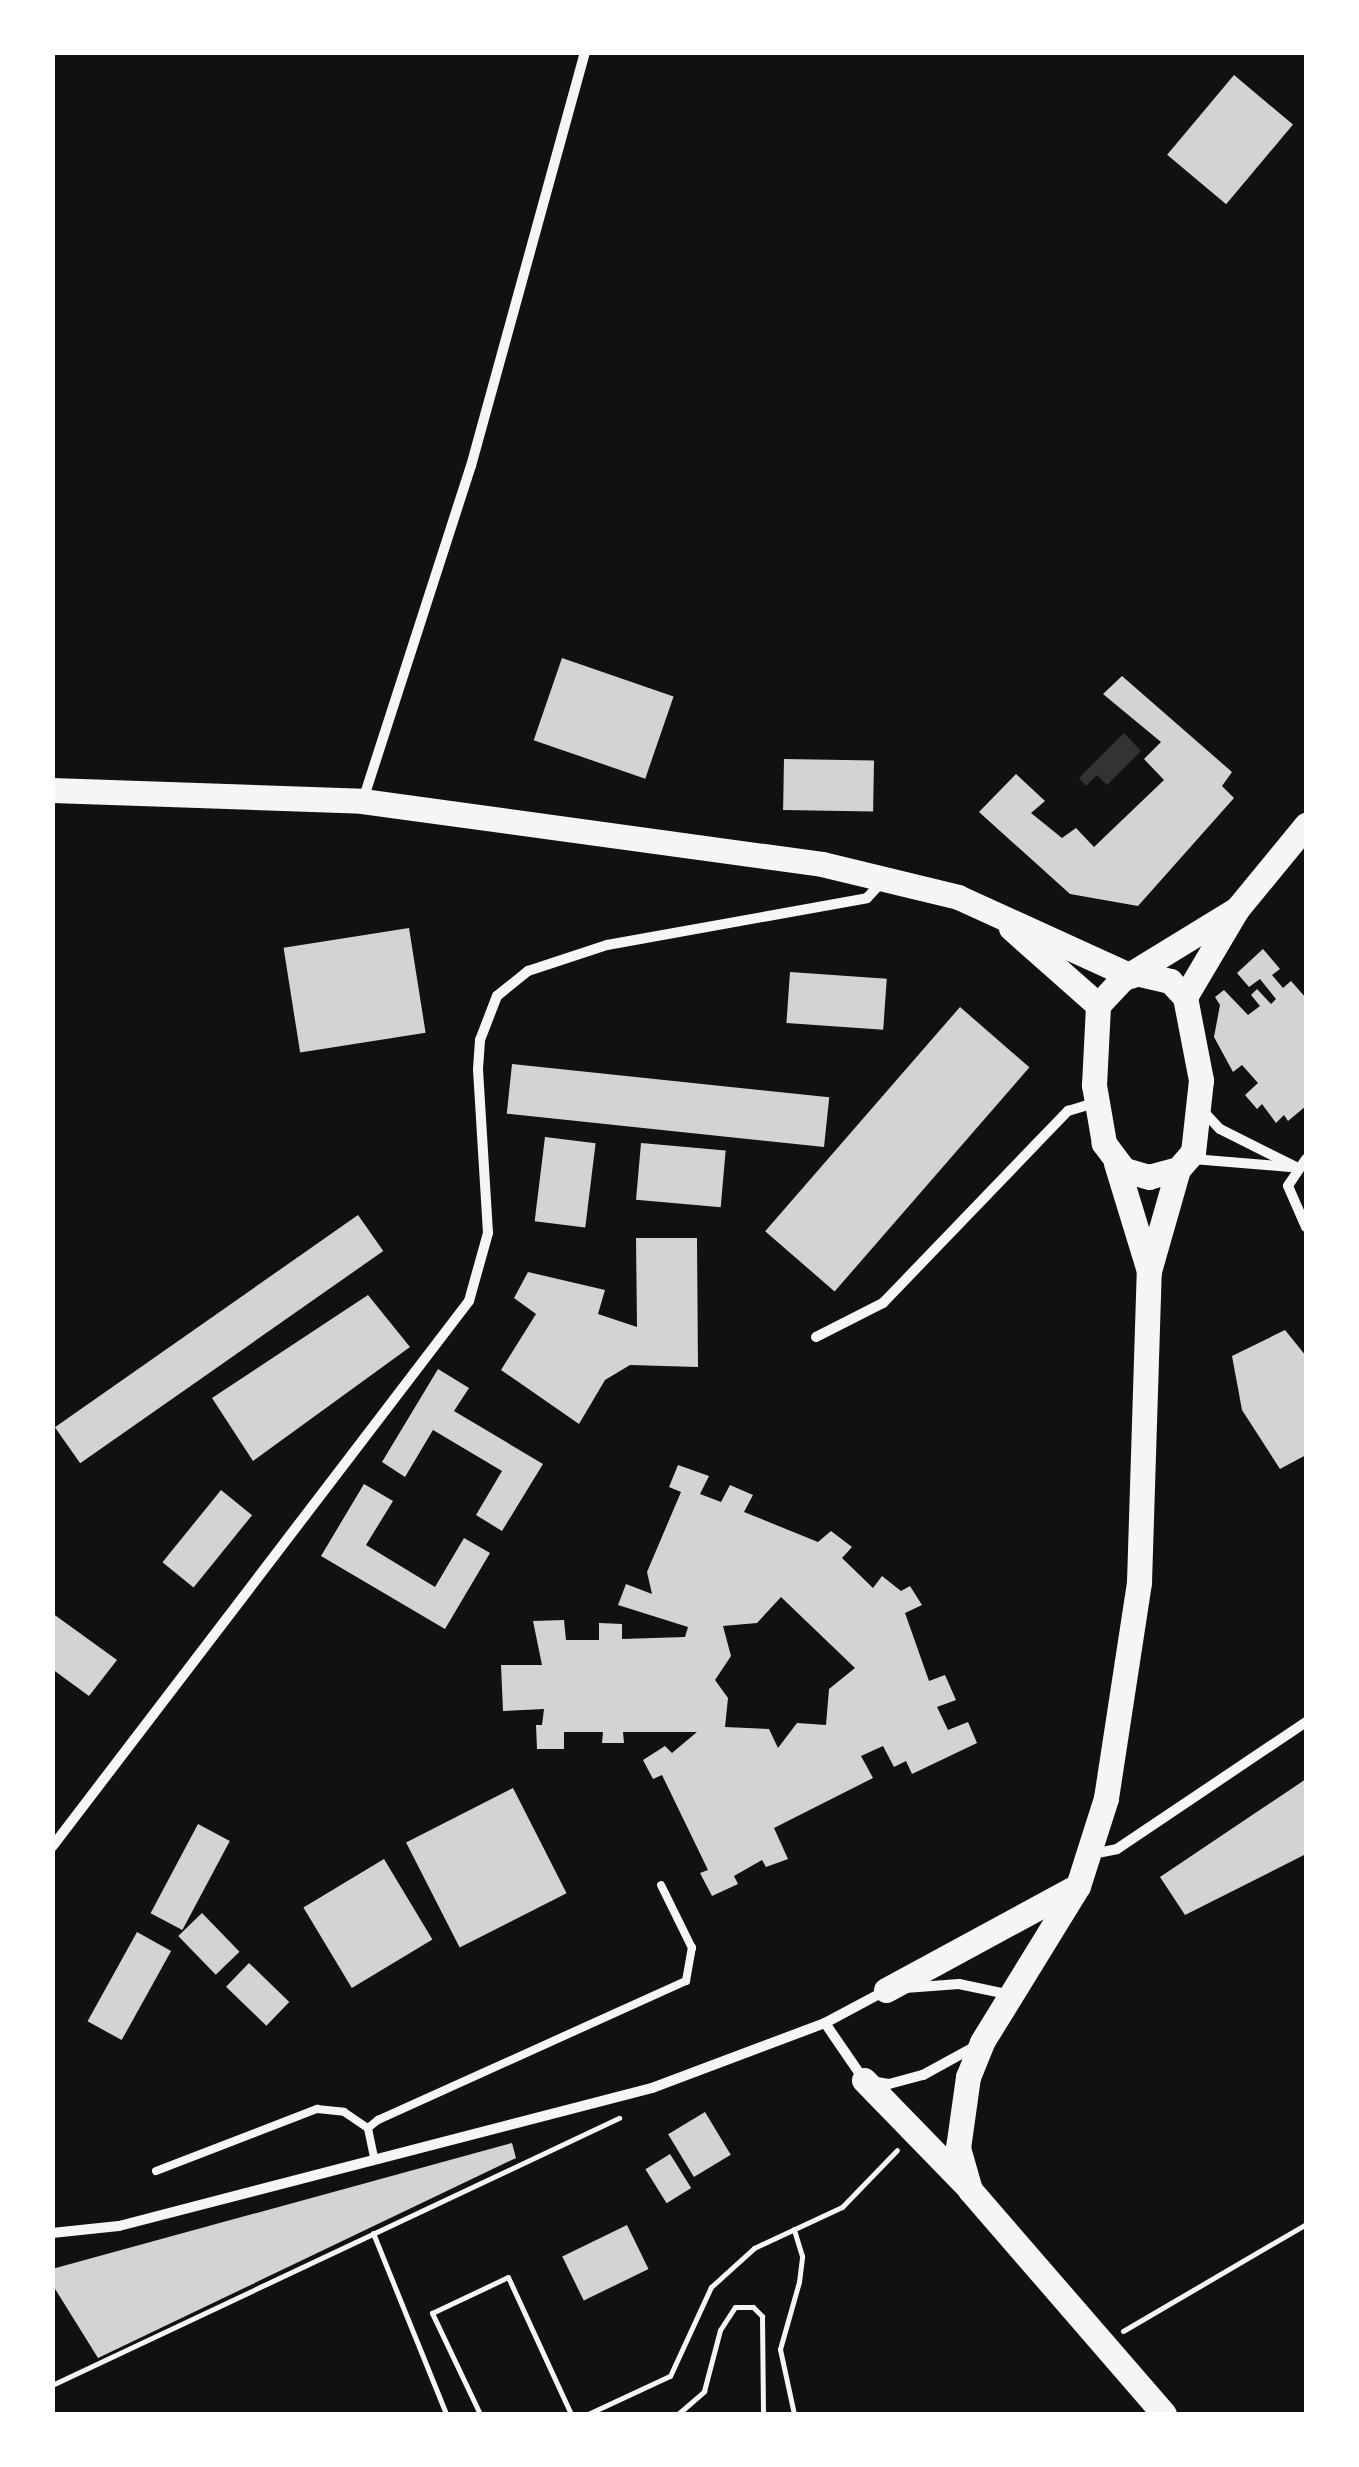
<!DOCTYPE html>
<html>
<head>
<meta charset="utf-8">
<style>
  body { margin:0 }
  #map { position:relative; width:1359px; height:2467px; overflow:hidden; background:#111; font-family:Roboto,sans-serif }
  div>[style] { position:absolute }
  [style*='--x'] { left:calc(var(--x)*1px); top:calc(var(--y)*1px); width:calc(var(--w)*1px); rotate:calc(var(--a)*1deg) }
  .water>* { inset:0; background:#333 }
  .building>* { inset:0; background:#d3d3d3; transform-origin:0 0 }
  .path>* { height:5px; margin:-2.5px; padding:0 2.5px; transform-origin:2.5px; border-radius:2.5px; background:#f5f5f5 }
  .service>* { height:8px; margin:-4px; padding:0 4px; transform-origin:4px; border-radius:4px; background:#f5f5f5 }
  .minor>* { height:10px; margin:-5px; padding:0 5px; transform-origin:5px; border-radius:5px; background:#f5f5f5 }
  .primary>* { height:25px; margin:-12.5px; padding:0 12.5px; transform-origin:12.5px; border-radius:12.5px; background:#f5f5f5 }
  span { translate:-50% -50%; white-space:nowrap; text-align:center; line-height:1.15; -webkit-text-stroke:8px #fff; paint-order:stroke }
  .frame { position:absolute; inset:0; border:55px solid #fff; pointer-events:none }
</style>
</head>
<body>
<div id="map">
  <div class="water">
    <i style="clip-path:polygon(1124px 733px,1141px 751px,1107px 785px,1097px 775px,1086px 786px,1079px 778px)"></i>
  </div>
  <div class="building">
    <i style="left:1234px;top:75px;width:77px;height:104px;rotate:40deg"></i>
    <i style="left:562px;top:658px;width:118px;height:87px;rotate:19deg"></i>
    <i style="clip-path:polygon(1122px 676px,1232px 772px,1222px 786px,1234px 798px,1138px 906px,1070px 894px,979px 812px,1016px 774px,1045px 801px,1031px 813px,1062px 838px,1076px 828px,1094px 847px,1164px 780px,1144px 759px,1161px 742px,1103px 694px)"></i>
    <i style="left:784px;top:759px;width:90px;height:51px;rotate:1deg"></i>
    <i style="left:409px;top:928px;width:106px;height:127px;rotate:81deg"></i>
    <i style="clip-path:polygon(1263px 949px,1280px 969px,1272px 975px,1283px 988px,1291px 981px,1306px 998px,1306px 1106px,1288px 1121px,1284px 1115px,1276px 1123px,1262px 1104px,1257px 1109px,1245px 1095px,1258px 1083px,1242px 1065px,1233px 1072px,1214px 1037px,1220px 1005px,1215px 997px,1224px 990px,1248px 1015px,1260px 1006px,1251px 995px,1257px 989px,1271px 1004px,1276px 999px,1260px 979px,1249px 987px,1237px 973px)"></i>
    <i style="left:790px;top:972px;width:97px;height:51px;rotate:4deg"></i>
    <i style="left:960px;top:1007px;width:92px;height:297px;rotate:41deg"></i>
    <i style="left:512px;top:1064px;width:319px;height:50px;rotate:6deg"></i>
    <i style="left:545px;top:1137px;width:51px;height:85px;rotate:7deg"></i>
    <i style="left:641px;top:1143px;width:85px;height:57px;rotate:5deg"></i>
    <i style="left:358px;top:1215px;width:44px;height:370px;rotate:55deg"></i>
    <i style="clip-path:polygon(636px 1238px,697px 1238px,698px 1367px,630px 1365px,605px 1380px,579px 1424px,501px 1370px,536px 1314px,514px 1298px,528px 1272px,605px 1290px,598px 1314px,637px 1327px)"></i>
    <i style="clip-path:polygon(368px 1295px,410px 1347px,253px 1461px,212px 1398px)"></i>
    <i style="clip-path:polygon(1285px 1330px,1306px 1356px,1306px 1455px,1280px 1469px,1242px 1410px,1232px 1356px)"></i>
    <i style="clip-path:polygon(438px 1369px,469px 1388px,454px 1411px,543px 1464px,502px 1531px,476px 1515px,502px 1471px,433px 1430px,405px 1477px,382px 1462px)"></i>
    <i style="clip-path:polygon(evenodd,678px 1465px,709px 1476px,700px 1494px,721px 1502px,730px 1485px,753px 1495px,744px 1512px,818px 1542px,831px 1531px,852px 1547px,842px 1558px,873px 1588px,882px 1576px,901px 1591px,910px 1586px,922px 1605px,905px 1613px,929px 1681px,945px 1675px,956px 1700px,937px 1707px,948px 1730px,968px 1722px,977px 1743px,912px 1774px,906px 1761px,894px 1767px,883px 1746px,861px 1756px,873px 1778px,774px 1828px,788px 1859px,766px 1867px,762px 1860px,734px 1876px,738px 1884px,712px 1896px,700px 1873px,708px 1870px,662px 1775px,653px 1779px,643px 1760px,665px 1746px,672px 1753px,697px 1732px,623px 1732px,624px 1743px,602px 1743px,603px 1732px,564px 1732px,564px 1749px,537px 1749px,536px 1725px,542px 1725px,544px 1709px,503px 1711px,501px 1665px,542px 1665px,533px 1621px,564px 1620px,566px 1640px,599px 1640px,599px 1623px,622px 1624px,622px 1639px,685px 1637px,688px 1627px,618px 1605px,626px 1584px,652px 1594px,647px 1572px,681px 1492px,669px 1487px,678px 1465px,781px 1597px,855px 1668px,829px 1689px,826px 1725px,797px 1723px,778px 1748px,769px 1729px,725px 1727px,728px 1698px,715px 1680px,731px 1656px,723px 1626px,757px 1623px,781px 1597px)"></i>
    <i style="clip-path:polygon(364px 1484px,393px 1501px,366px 1545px,435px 1587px,464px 1538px,490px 1553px,445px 1629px,321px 1556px)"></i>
    <i style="left:221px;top:1490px;width:40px;height:93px;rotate:39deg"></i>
    <i style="clip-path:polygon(52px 1613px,117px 1660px,89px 1696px,52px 1669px)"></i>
    <i style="clip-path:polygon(1306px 1779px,1306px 1854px,1185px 1915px,1160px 1877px)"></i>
    <i style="left:513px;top:1788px;width:118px;height:120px;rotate:63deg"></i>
    <i style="left:198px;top:1824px;width:36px;height:101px;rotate:28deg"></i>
    <i style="left:384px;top:1859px;width:94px;height:94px;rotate:59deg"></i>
    <i style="left:202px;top:1913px;width:54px;height:33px;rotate:46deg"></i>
    <i style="left:137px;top:1932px;width:39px;height:102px;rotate:29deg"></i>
    <i style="left:249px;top:1963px;width:56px;height:33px;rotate:44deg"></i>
    <i style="left:705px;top:2112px;width:50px;height:43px;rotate:59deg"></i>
    <i style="clip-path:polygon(512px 2143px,516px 2158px,98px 2358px,52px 2284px,52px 2269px)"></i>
    <i style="left:670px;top:2154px;width:40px;height:29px;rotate:58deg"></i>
    <i style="left:627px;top:2225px;width:49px;height:72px;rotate:64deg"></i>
  </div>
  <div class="path">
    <i style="--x:373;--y:2233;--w:195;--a:68"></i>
    <i style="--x:1123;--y:2331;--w:212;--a:-30.3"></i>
    <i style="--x:52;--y:2385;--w:627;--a:-25.22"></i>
    <i style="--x:480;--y:2414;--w:112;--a:-115.4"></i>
    <i style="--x:432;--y:2313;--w:84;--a:-25.3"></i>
    <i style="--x:508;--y:2277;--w:151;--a:65.3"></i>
    <i style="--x:588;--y:2414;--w:90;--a:-24.9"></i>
    <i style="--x:670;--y:2376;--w:98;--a:-65.3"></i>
    <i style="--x:711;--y:2287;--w:58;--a:-42.2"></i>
    <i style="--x:754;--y:2248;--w:97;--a:-25"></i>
    <i style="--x:842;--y:2207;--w:79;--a:-46"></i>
    <i style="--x:678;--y:2414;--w:35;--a:-41"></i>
    <i style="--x:704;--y:2391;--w:63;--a:-75.3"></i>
    <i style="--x:720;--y:2330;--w:27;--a:-57"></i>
    <i style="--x:735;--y:2307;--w:18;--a:0"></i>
    <i style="--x:753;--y:2307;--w:13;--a:45"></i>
    <i style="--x:762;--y:2316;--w:98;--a:89.4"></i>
    <i style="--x:794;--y:2414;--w:66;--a:-102.2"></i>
    <i style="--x:780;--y:2349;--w:70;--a:-74.2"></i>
    <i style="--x:799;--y:2282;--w:26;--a:-83"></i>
    <i style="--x:802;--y:2256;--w:28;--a:-107"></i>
  </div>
  <div class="service">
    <i style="--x:374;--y:2157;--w:30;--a:-102"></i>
    <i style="--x:368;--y:2128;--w:13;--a:-39"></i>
    <i style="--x:378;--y:2120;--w:338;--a:-24.3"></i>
    <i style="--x:686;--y:1981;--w:34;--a:-80"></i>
    <i style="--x:692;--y:1948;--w:70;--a:-116.2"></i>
    <i style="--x:156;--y:2171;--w:173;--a:-21.1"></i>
    <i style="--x:317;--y:2109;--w:27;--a:6"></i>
    <i style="--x:344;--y:2112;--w:29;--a:34"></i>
  </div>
  <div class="minor">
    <i style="--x:363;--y:800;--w:351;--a:-72.1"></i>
    <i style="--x:471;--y:466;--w:429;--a:-74.6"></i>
    <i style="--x:1204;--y:1112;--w:23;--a:47"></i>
    <i style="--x:1220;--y:1129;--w:85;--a:26.6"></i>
    <i style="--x:1193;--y:1159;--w:97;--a:4.7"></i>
    <i style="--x:1306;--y:1159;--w:32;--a:124"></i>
    <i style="--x:1288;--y:1186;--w:45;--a:66.3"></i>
    <i style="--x:816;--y:1337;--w:75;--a:-26.9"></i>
    <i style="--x:883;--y:1303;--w:267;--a:-46.1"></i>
    <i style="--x:1068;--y:1111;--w:27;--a:-17"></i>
    <i style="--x:52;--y:1847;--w:687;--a:-52.63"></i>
    <i style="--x:469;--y:1301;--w:71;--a:-74.4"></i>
    <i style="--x:488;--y:1233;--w:164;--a:-93.5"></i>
    <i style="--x:478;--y:1069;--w:29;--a:-86"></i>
    <i style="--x:480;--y:1040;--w:47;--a:-68.9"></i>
    <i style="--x:497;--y:996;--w:40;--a:-39"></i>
    <i style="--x:528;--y:971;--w:83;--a:-18.2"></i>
    <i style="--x:607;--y:945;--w:264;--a:-10.2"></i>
    <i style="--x:867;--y:898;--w:22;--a:-47"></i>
    <i style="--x:1092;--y:1854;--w:25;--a:-11"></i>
    <i style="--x:1117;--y:1849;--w:228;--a:-33.9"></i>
    <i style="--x:905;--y:1988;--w:54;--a:-4.2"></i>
    <i style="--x:959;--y:1984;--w:49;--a:11.8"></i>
    <i style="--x:825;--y:2023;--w:69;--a:55.6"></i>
    <i style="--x:864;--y:2080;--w:25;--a:9"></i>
    <i style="--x:889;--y:2084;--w:35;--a:-15"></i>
    <i style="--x:923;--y:2075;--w:58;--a:-28.8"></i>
    <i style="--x:52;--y:2233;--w:67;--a:-6"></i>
    <i style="--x:119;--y:2226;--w:551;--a:-14.52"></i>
    <i style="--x:652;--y:2088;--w:185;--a:-20.6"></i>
    <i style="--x:825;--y:2023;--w:66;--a:-28.1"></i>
  </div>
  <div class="primary">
    <i style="--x:52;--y:790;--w:310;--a:2"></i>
    <i style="--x:362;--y:801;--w:464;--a:7.8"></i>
    <i style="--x:822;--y:864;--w:140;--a:13.6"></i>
    <i style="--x:958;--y:897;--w:190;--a:24.5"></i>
    <i style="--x:1011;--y:928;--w:116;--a:41.5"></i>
    <i style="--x:1140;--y:974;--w:31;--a:13"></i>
    <i style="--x:1170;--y:981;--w:22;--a:47"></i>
    <i style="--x:1185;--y:997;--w:85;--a:79.1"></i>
    <i style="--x:1201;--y:1080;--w:72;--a:96.3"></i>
    <i style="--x:1193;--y:1152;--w:23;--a:131"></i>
    <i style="--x:1178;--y:1169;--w:30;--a:165"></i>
    <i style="--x:1149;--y:1177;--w:26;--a:-164"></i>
    <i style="--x:1124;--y:1170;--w:34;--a:-127"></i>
    <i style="--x:1104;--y:1143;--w:59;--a:-99.8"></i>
    <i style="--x:1094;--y:1085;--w:80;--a:-87.1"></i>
    <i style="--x:1098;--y:1005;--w:34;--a:-47"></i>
    <i style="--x:1121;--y:980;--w:136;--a:-31.5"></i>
    <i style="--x:1185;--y:997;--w:102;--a:-59.4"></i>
    <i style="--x:1237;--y:909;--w:109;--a:-50.6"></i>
    <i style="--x:1116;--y:1163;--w:113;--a:73"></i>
    <i style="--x:886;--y:1990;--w:214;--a:-28.5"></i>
    <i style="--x:864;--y:2080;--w:151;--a:45.8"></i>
    <i style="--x:1164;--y:2414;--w:296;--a:-130.9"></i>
    <i style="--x:970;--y:2190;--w:44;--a:-105.9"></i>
    <i style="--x:958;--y:2148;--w:72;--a:-82"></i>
    <i style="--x:968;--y:2077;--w:38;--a:-68"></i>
    <i style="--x:982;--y:2042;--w:183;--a:-58.4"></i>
    <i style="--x:1078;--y:1886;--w:92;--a:-72.3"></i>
    <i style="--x:1106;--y:1798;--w:219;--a:-81.3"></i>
    <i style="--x:1139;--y:1582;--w:311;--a:-88.2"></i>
    <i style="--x:1149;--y:1271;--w:106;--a:-74.1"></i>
  </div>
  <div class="frame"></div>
</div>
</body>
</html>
